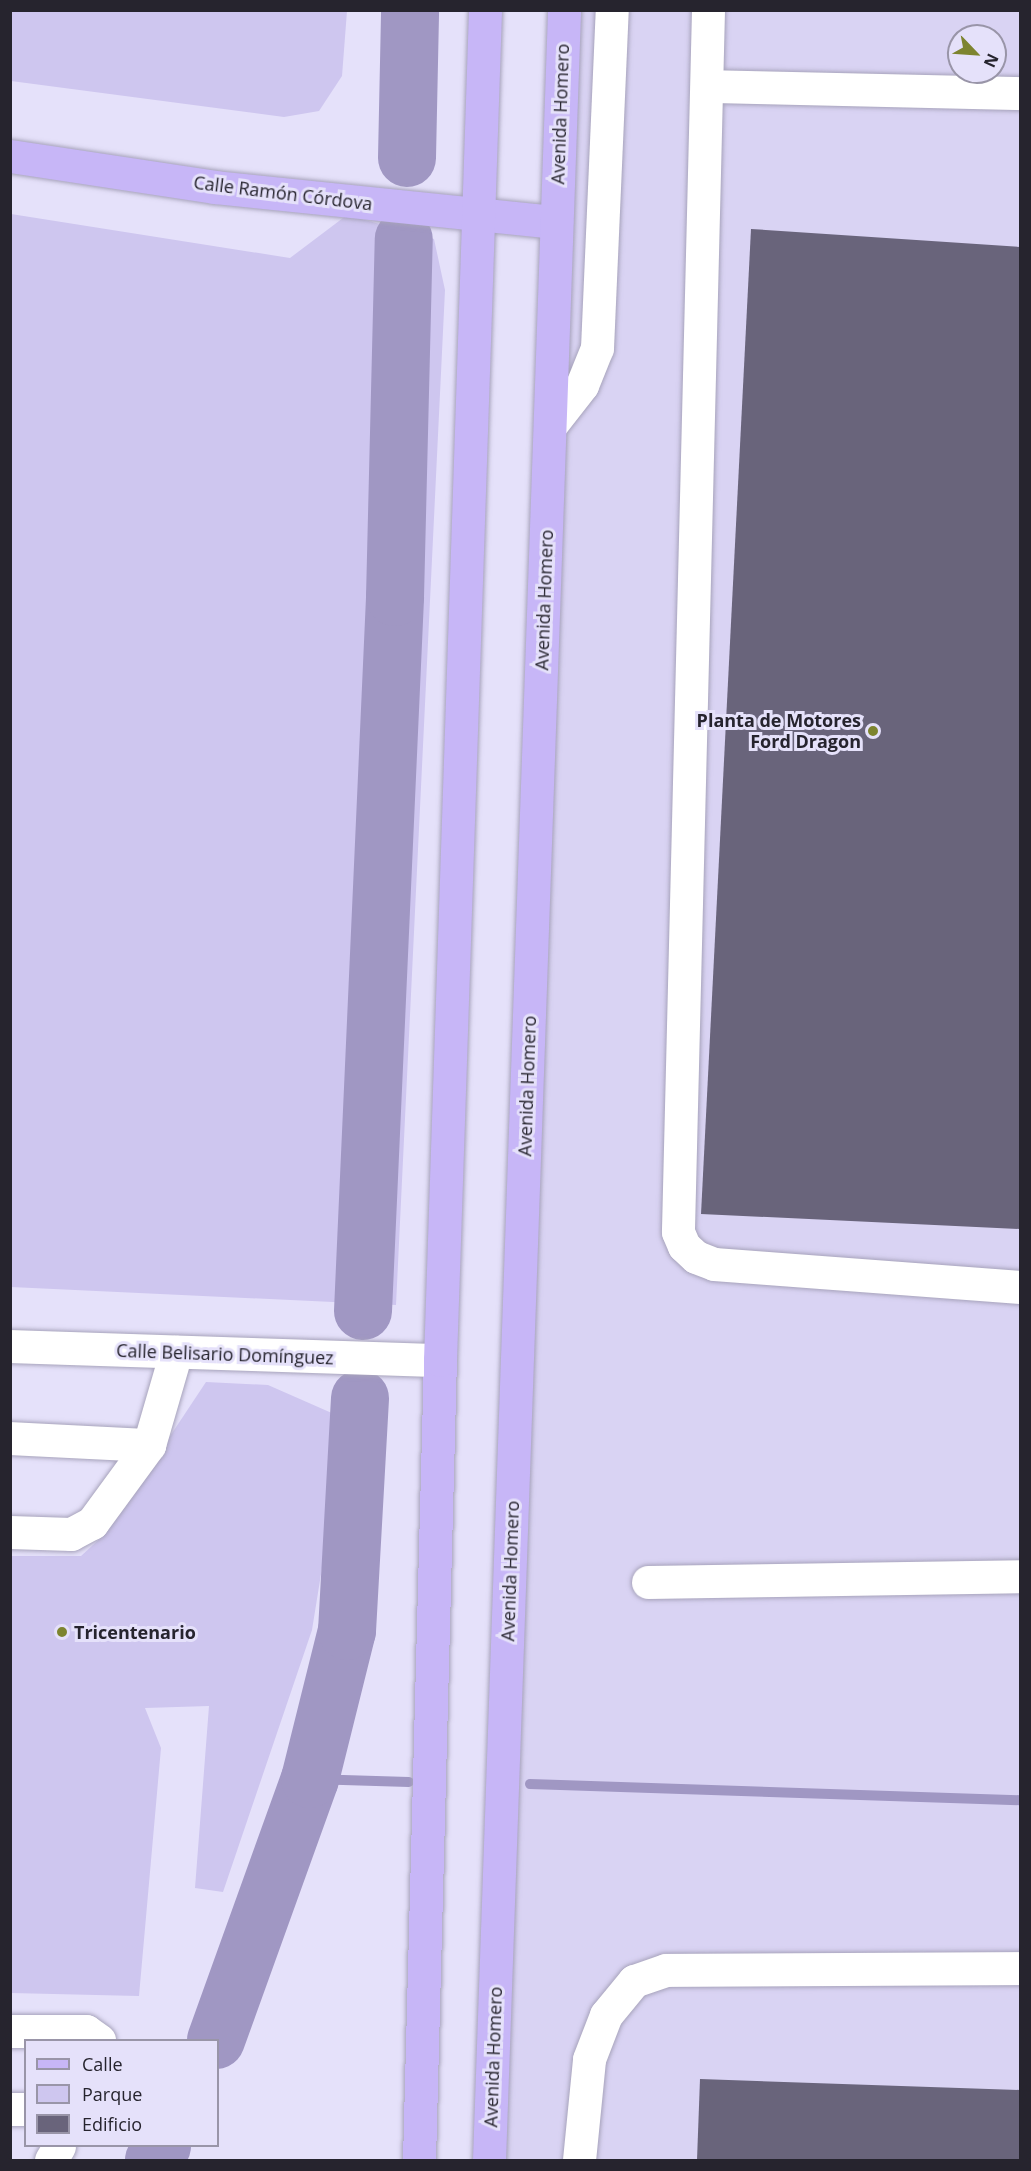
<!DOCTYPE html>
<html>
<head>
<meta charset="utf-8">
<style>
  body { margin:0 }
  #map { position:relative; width:1031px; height:2171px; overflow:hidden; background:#e5e1fa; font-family:"Open Sans",sans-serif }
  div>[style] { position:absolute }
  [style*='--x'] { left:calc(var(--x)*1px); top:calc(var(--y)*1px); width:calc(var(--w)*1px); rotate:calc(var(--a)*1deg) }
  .built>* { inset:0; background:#d9d3f3 }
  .green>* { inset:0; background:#cec6ef }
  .stream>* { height:10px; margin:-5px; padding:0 5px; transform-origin:5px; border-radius:5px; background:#a097c3 }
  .river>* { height:58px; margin:-29px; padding:0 29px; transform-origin:29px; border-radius:29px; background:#a097c3 }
  .building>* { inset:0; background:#69647b }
  .roads { filter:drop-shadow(0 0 2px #a7a3bb) drop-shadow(0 0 2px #a7a3bb) }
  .minor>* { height:33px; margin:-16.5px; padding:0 16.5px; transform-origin:16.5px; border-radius:16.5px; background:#fff }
  .major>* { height:33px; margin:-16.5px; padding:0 16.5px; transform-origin:16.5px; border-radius:16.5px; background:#c7b6f7 }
  .dots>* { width:16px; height:16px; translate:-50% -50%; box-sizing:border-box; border:3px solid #e5e1fa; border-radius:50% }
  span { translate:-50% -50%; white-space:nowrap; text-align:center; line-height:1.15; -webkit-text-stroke:6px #e5e1fa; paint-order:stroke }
  .street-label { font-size:18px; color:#26242e }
  .poi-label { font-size:18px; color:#26242e; font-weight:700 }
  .right { translate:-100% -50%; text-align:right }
  .left { translate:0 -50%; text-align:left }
  .frame { position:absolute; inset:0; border:12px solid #26242e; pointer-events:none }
  .legend { position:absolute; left:24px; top:2039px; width:195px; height:108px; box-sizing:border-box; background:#e5e1fa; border:2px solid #9995a8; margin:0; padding:8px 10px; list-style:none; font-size:18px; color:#26242e }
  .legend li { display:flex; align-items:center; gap:12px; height:30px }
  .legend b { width:30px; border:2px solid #9995a8 }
  .north { position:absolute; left:947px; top:24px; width:60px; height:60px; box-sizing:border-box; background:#e5e1fa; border:2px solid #9995a8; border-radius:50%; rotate:115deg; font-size:16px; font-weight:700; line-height:24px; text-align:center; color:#26242e }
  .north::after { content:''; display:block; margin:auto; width:21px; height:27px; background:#7d842f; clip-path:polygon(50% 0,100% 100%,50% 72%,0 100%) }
</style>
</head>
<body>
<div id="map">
  <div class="built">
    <i style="clip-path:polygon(evenodd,579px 11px,1020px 11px,1020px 2160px,497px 2160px,579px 11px,959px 36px,995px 36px,995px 72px,959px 72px,959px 36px)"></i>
  </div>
  <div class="green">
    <i style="clip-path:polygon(11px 10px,347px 11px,342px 76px,319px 111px,284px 117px,11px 81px)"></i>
    <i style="clip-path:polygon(11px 214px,290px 258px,347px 215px,434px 239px,445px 290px,396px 1305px,11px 1287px)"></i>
    <i style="clip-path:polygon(206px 1382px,268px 1385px,334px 1414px,326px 1543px,312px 1630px,223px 1892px,195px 1888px,209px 1706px,145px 1708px,161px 1748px,139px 1996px,11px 1993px,11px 1556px,81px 1556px,105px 1534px)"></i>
  </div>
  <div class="stream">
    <i style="--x:310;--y:1779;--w:99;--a:1.7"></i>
    <i style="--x:530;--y:1784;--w:490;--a:1.9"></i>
  </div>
  <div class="river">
    <i style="--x:407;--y:158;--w:148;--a:-88.8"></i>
    <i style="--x:363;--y:1311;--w:715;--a:-87.43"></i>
    <i style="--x:395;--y:597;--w:358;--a:-88.6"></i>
    <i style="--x:216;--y:2040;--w:277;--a:-70.2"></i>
    <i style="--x:310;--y:1779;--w:153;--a:-76"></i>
    <i style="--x:347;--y:1631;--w:233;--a:-86.8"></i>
    <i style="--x:154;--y:2160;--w:16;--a:-60"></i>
  </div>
  <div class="building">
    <i style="clip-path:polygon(751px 229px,1020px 247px,1020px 1229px,701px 1214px)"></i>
    <i style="clip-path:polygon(700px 2079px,1020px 2090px,1020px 2160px,697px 2160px)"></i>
  </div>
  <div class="roads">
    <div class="minor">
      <i style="--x:708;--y:10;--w:1222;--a:91.41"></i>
      <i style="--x:678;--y:1232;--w:15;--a:67"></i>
      <i style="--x:684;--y:1246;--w:16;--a:43"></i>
      <i style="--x:696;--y:1257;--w:19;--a:21"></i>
      <i style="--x:714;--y:1264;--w:307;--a:4.3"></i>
      <i style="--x:708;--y:86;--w:312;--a:1.3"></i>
      <i style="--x:550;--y:426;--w:52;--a:-52"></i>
      <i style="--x:582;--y:385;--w:40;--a:-68"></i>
      <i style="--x:597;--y:348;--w:338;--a:-87.5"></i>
      <i style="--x:10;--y:1346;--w:430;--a:1.9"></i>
      <i style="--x:10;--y:1438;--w:139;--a:2.9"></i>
      <i style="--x:10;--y:1532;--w:61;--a:1.9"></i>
      <i style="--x:71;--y:1534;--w:24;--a:-28"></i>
      <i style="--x:92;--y:1523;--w:97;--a:-53.8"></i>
      <i style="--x:149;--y:1445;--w:97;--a:-73.8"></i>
      <i style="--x:648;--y:1582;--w:372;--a:-0.9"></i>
      <i style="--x:10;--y:2031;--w:76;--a:0"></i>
      <i style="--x:86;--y:2031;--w:16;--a:35"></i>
      <i style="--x:10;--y:2109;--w:16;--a:0"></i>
      <i style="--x:51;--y:2160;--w:16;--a:-60"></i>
      <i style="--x:579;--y:2160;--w:101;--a:-84.3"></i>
      <i style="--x:589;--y:2059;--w:47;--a:-68.9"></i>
      <i style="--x:606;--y:2015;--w:44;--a:-50.5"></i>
      <i style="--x:634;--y:1981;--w:34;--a:-19"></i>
      <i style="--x:666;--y:1970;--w:354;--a:-0.3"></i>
    </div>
    <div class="major">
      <i style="--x:10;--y:156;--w:207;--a:8.6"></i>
      <i style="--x:215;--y:187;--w:343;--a:5.9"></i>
      <i style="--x:419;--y:2160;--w:800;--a:-88.5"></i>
      <i style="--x:440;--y:1360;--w:1351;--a:-88.09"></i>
      <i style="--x:489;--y:2160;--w:2151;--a:-88"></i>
    </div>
  </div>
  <div class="dots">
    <i style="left:873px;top:731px;background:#7d842f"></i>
    <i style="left:62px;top:1632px;background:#7d842f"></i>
  </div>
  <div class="street-label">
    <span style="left:560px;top:114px;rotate:-88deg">Avenida Homero</span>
    <span style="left:283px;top:193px;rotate:7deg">Calle Ramón Córdova</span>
    <span style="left:544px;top:600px;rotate:-88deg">Avenida Homero</span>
    <span style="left:527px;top:1086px;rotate:-88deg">Avenida Homero</span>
    <span style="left:225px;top:1354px;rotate:2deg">Calle Belisario Domínguez</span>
    <span style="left:510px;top:1571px;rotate:-88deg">Avenida Homero</span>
    <span style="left:493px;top:2057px;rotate:-88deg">Avenida Homero</span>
  </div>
  <div class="poi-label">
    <span class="right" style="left:861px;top:731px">Planta de Motores<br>Ford Dragon</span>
    <span class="left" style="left:74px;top:1632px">Tricentenario</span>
  </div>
  <div class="frame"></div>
  <ul class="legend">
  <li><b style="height:8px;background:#c7b6f7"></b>Calle</li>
  <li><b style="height:16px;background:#cec6ef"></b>Parque</li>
  <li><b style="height:16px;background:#69647b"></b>Edificio</li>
  </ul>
  <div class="north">N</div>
</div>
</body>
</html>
